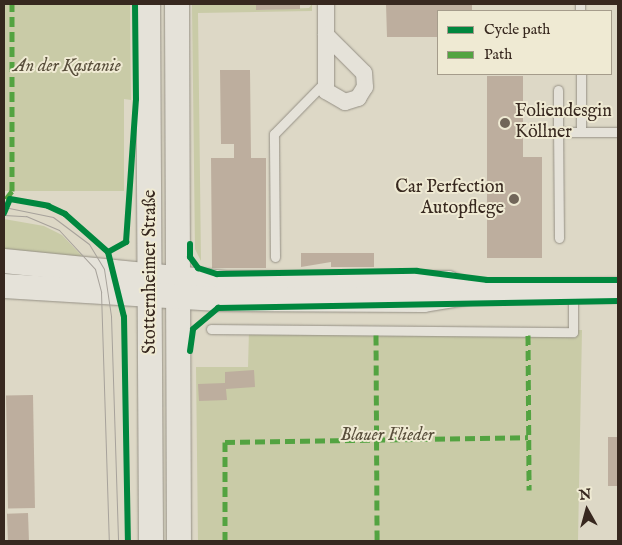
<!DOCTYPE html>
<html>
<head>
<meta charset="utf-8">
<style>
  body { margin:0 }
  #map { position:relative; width:622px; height:545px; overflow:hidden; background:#ddd8c6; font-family:"IM FELL English",serif }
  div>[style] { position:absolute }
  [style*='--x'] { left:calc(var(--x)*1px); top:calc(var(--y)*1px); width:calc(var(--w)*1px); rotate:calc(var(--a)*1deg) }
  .green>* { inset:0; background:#c9cba7 }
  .building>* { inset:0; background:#bdae9e; transform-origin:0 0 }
  .roads { filter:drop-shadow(0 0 1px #959085) drop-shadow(0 0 1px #959085) }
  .service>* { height:9px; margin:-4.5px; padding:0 4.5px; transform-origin:4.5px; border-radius:4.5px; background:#e5e2d9 }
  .minor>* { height:16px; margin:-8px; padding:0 8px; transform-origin:8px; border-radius:8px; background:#e5e2d9 }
  .secondary>* { height:24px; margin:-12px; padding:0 12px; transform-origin:12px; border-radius:12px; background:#e5e2d9 }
  .tram>* { height:1px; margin:-0.5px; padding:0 0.5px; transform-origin:0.5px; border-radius:0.5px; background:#a7a29b }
  .quiet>* { height:5px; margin-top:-2.5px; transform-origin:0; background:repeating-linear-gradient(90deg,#53a341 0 10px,transparent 0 15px) }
  .cycleway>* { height:6px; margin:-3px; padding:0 3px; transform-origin:3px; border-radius:3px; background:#00873e }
  .dots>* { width:14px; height:14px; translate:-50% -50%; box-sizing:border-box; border:2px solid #efead3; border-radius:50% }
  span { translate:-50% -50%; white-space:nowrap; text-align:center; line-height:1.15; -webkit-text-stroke:4px #efead3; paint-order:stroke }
  .park-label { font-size:18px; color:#584e3b; font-style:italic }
  .poi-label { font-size:18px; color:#37281f }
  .left { translate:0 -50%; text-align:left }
  .right { translate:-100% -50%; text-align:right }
  .street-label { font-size:18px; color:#37281f }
  .frame { position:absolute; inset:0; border:5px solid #37281f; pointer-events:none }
  .legend { position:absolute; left:437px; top:10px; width:175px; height:65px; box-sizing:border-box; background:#efead3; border:1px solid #a59c8b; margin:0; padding:6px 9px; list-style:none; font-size:15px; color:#37281f }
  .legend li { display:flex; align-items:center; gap:10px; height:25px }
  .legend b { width:25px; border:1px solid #a59c8b }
  .north { position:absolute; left:562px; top:485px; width:50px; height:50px; -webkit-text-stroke:4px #efead3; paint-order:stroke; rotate:353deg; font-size:14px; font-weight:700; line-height:20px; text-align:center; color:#37281f }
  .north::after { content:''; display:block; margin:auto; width:18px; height:22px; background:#37281f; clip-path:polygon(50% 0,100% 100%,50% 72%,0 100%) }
</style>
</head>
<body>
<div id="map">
  <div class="green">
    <i style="clip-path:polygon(4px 4px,130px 4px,131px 100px,124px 99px,124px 191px,4px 191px)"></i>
    <i style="clip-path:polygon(192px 4px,256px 4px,257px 10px,309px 8px,312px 4px,312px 11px,198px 13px,201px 261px,195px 249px)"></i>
    <i style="clip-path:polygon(4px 219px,44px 226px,62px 235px,86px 260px,4px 253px)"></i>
    <i style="clip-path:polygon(249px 330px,582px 330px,578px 541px,198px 541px,196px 367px,248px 367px)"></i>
  </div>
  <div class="building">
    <i style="clip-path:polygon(256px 4px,300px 4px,300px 9px,256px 10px)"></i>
    <i style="clip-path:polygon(386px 4px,472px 4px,472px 11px,438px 11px,438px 37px,387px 37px)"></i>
    <i style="clip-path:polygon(220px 70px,250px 70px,251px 158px,266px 158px,266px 268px,212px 268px,211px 158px,234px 158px,234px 144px,221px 144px)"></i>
    <i style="clip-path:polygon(487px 76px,523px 76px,523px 157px,542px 157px,542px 258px,487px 258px)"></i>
    <i style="clip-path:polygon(301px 253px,374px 253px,374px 267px,331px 267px,331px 262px,301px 267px)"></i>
    <i style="clip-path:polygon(254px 370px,255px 387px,226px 389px,227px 400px,199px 401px,198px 384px,225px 383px,225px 372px)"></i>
    <i style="left:33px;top:395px;width:113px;height:27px;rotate:89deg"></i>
    <i style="left:608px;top:437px;width:10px;height:49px"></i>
    <i style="left:28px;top:513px;width:28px;height:21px;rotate:88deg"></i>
  </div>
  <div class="roads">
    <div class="service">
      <i style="--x:580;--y:4;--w:7;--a:90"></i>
      <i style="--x:581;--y:74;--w:58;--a:90"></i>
      <i style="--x:558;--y:90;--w:42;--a:90"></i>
      <i style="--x:559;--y:238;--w:106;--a:-90.5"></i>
      <i style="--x:558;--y:132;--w:60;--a:0"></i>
      <i style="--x:275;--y:257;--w:123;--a:-90.5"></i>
      <i style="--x:274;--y:134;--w:71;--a:-45.6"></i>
      <i style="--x:211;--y:329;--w:362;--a:0.5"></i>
      <i style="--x:573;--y:332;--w:41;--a:-90"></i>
    </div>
    <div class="minor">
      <i style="--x:326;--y:4;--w:87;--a:90"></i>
      <i style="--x:326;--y:91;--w:22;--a:30"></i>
      <i style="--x:345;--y:102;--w:14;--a:-17"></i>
      <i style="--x:358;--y:98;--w:13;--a:-58"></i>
      <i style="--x:365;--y:87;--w:14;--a:-94"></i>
      <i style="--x:364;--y:73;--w:54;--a:-135"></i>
    </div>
    <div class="secondary">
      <i style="--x:148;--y:4;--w:537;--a:89.68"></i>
      <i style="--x:177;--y:4;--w:537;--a:89.79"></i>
      <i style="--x:4;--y:261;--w:222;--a:5.7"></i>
      <i style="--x:225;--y:283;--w:223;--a:0"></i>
      <i style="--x:448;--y:283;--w:11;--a:22"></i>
      <i style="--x:4;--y:286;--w:214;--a:3.5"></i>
      <i style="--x:218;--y:299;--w:206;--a:0.3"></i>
      <i style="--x:424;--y:300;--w:49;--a:-9.5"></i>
      <i style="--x:472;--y:292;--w:146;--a:-0.8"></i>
    </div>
  </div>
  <div class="tram">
    <i style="--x:4;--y:207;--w:50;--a:11.5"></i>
    <i style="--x:53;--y:217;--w:45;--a:36.9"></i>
    <i style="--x:89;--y:244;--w:29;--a:59"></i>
    <i style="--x:104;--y:269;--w:48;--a:81.5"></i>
    <i style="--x:111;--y:316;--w:225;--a:88.2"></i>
    <i style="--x:4;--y:215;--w:22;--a:3"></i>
    <i style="--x:26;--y:216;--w:36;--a:23"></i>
    <i style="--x:59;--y:230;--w:53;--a:47.3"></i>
    <i style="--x:95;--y:269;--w:24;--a:75"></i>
    <i style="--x:101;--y:292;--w:249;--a:88.2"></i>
  </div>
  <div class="quiet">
    <i style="--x:6;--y:199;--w:10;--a:-53"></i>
    <i style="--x:12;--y:191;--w:187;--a:-90"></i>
    <i style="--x:376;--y:335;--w:206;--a:89.7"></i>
    <i style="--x:528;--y:335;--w:155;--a:89.6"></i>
    <i style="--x:225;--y:541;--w:99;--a:-90"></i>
    <i style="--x:225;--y:442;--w:303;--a:-0.9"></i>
  </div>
  <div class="cycleway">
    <i style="--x:4;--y:213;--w:15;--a:-67"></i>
    <i style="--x:10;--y:199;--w:39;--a:10"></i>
    <i style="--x:48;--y:206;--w:19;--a:25"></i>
    <i style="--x:65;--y:214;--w:57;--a:41.5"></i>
    <i style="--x:108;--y:252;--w:67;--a:76.2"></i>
    <i style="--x:124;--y:317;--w:224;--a:89"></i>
    <i style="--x:190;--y:244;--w:13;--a:90"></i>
    <i style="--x:190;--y:257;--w:14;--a:54"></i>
    <i style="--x:198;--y:268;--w:20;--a:18"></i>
    <i style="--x:217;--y:274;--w:200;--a:-0.9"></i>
    <i style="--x:417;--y:271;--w:71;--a:7.3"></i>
    <i style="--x:487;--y:280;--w:131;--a:0"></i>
    <i style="--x:108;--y:252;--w:21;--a:-29"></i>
    <i style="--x:126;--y:242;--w:143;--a:-86"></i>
    <i style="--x:136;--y:99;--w:95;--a:-90.6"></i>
    <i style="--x:190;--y:351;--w:22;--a:-82"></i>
    <i style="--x:193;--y:329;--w:33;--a:-40"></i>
    <i style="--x:218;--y:308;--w:400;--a:-1"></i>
  </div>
  <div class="dots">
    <i style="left:505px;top:123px;background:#716659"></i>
    <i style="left:514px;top:199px;background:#716659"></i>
  </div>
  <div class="park-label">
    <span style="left:67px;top:67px">An der Kastanie</span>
    <span style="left:387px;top:436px">Blauer Flieder</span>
  </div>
  <div class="poi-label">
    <span class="left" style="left:515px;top:123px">Foliendesgin<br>Köllner</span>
    <span class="right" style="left:504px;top:199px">Car Perfection<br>Autopflege</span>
  </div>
  <div class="street-label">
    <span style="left:151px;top:272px;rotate:-90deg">Stotternheimer Straße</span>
  </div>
  <div class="frame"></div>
  <ul class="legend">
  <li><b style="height:6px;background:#00873e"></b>Cycle path</li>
  <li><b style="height:6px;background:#53a341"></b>Path</li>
  </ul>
  <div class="north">N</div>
</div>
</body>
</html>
